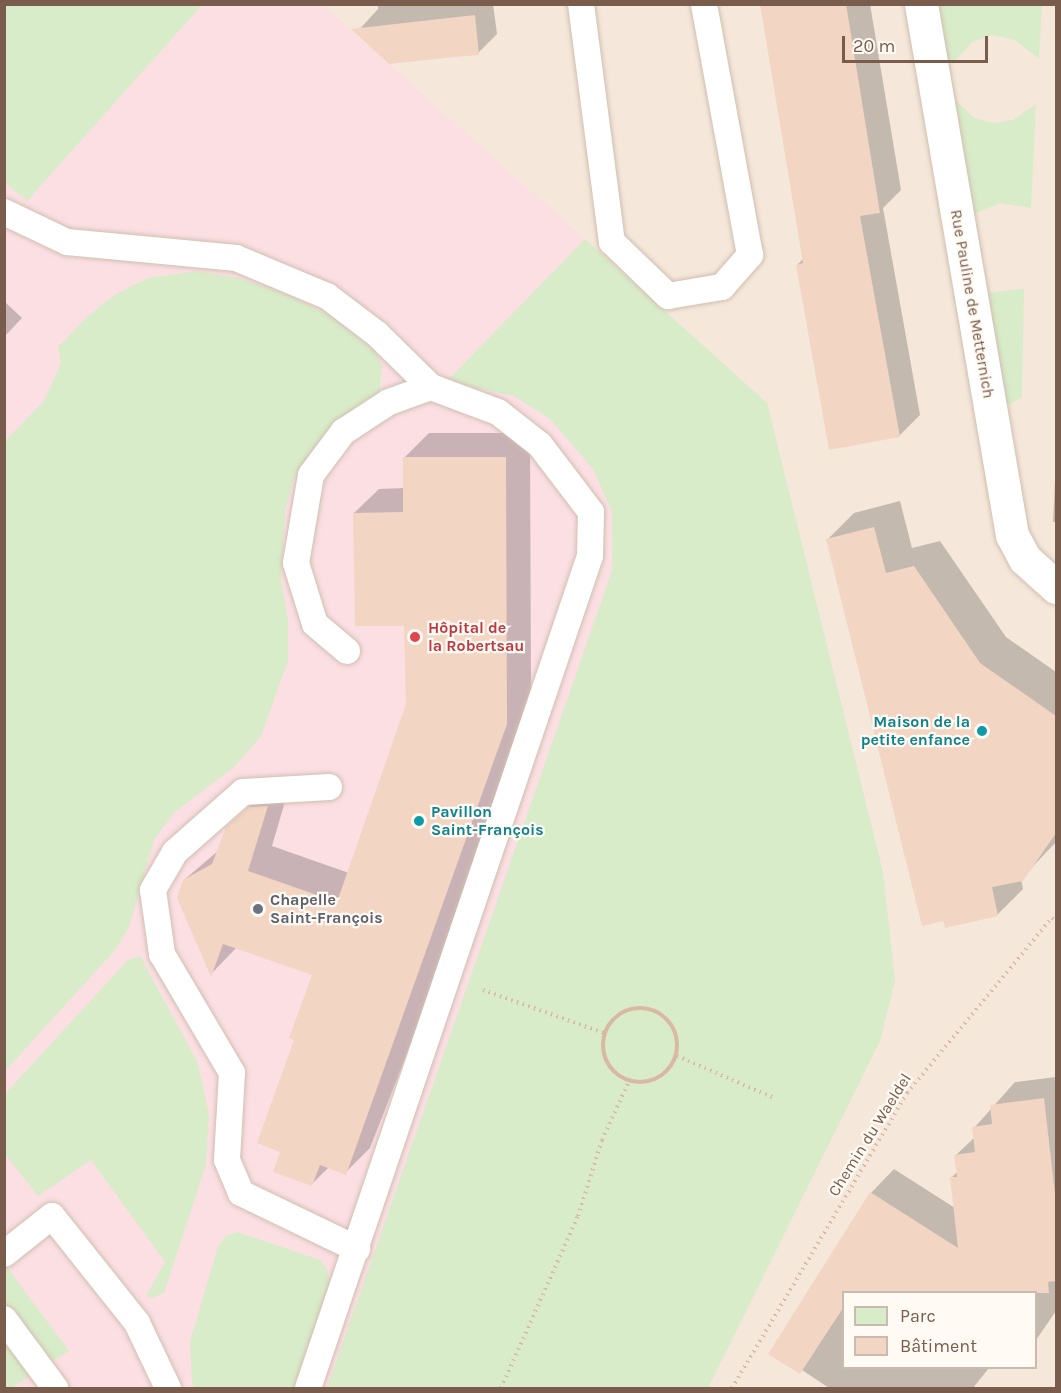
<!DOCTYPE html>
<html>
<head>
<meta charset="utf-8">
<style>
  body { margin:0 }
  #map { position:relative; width:1061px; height:1393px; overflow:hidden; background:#fdf6ec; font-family:Karla,sans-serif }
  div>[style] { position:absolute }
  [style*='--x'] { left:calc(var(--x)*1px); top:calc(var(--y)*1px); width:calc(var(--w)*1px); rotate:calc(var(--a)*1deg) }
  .residential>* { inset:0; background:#f5e8da }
  .medical>* { inset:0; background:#fbdfe3 }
  .green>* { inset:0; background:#d8ecc9 }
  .shadow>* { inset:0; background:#0003 }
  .building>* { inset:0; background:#f3d5c3 }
  .path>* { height:4px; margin-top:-2px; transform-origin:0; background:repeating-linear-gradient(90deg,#d9b8a5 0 1.5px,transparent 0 6px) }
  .path>.ring { margin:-2px; padding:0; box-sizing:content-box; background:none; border:4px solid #d9b8a5; border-radius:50% }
  .roads { filter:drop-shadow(0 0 2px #d1beb0) drop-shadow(0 0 2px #d1beb0) }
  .service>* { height:26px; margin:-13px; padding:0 13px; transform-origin:13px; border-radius:13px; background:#fff }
  .pedestrian>* { height:33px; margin:-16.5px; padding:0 16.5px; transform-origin:16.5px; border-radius:16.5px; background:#fff }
  .dots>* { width:16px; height:16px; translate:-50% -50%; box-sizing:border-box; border:3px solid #fffaf3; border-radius:50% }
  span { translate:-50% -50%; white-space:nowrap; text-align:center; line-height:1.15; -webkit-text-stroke:4.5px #fffaf3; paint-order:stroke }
  .street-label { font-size:16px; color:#7a5c4d }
  .health-label { font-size:16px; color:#be3a42; font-weight:700 }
  .left { translate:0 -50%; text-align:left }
  .culture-label { font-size:16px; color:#0d838f; font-weight:700 }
  .right { translate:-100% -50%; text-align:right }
  .worship-label { font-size:16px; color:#5b616d; font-weight:700 }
  .frame { position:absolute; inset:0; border:6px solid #7a5c4d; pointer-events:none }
  .legend { position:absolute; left:842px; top:1291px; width:195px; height:78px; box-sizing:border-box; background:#fffaf3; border:2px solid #cabbb1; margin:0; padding:8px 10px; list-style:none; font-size:18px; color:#7a5c4d }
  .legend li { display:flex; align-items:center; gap:12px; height:30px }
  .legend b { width:30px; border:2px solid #cabbb1 }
  .scale { position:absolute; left:842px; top:36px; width:146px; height:27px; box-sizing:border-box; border:3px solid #7a5c4d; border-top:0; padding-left:8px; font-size:18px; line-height:21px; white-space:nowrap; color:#7a5c4d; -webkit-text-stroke:4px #fffaf3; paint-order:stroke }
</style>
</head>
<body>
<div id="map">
  <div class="residential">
    <i style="clip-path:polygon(evenodd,5px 5px,1056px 5px,1056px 1388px,5px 1388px,5px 5px,844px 1292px,1036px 1292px,1036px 1368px,844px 1368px,844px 1292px)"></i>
  </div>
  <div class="medical">
    <i style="clip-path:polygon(5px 5px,323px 5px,767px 403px,883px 872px,895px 981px,880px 1041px,708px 1388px,5px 1388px)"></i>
  </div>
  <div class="green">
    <i style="clip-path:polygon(4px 5px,202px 5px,27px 201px,5px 183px)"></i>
    <i style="clip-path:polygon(936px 5px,1042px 5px,1039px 59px,1015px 40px,992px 35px,972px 42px,953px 63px,946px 63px)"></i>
    <i style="clip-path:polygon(956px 100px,974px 118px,994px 123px,1013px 120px,1036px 104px,1031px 208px,1000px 203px,974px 214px,970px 211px,952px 101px)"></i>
    <i style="clip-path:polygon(585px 239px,767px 403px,883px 872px,895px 981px,880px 1041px,708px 1388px,327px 1388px,612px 571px,612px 512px,593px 469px,550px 419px,514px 396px,458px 384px,450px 378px)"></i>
    <i style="clip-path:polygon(196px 271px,239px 278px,285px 294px,333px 317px,376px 353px,382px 366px,380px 391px,374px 401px,334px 427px,295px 476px,285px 511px,281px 579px,288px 619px,288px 661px,261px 736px,235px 766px,174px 813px,154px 840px,129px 927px,116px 949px,5px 1071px,4px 442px,44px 401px,61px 363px,58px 347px,87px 317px,116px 294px,148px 278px)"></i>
    <i style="clip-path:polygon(1024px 289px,1022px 397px,1010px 405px,1004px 401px,985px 293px)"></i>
    <i style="clip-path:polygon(140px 956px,198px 1063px,209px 1115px,206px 1165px,164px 1293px,152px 1298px,146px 1296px,165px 1262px,91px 1160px,38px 1196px,4px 1153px,5px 1094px,128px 960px)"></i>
    <i style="clip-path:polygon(238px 1232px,320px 1260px,327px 1269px,330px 1282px,294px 1388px,194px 1388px,192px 1382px,190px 1342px,218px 1246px,226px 1236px)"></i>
    <i style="clip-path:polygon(4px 1263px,69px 1351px,11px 1388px,5px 1388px)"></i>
  </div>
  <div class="shadow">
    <i style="clip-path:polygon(378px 4px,493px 4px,497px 34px,478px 53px,357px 32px,378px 9px)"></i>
    <i style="clip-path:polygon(761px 4px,870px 4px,901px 190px,883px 208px,920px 415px,899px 436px,797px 265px,803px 259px)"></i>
    <i style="clip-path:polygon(4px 301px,22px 318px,4px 337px)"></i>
    <i style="clip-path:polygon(429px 433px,530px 433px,531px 697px,410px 1046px,370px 1148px,345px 1173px,329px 1167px,311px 1185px,282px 1151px,296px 1039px,313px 974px,237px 947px,211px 974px,184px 880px,219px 850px,227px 828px,253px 803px,291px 781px,272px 846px,349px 873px,407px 704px,405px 624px,354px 513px,379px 489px,404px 488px,404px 458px)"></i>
    <i style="clip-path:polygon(1056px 459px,1056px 522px,1053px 522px)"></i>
    <i style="clip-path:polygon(900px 501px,912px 548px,940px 541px,1006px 637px,1056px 672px,1056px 842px,1021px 879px,1023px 889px,997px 915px,828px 539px,854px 513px)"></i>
    <i style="clip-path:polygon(1056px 1077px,1056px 1311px,1036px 1340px,1036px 1292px,844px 1292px,844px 1368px,989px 1368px,973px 1388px,829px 1388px,772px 1350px,871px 1193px,894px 1169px,955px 1208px,951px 1178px,957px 1172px,955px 1156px,975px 1137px,974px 1128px,1015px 1082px)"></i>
  </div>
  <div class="building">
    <i style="clip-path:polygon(760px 4px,846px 4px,880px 213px,860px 216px,900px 437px,829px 450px,796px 265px,803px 263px)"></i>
    <i style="clip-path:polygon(475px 15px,479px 55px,454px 57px,389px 64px,351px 29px)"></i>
    <i style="clip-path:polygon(403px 457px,506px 457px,507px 724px,346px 1175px,320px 1165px,312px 1186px,273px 1172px,280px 1152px,257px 1143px,294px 1040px,289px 1038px,312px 975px,223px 944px,211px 977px,177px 898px,183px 880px,212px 864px,226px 827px,249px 807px,268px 806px,248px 871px,337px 902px,406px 704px,404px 626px,355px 626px,353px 513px,403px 512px)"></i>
    <i style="clip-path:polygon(874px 527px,886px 573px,914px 566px,980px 663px,1056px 716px,1056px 833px,1023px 881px,992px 887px,998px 916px,945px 928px,943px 921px,922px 926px,826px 539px)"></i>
    <i style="clip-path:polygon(1044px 1098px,1056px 1203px,1056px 1281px,1048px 1282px,1049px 1293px,843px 1293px,843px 1308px,800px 1374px,768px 1354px,870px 1192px,958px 1248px,950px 1177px,957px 1177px,954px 1155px,975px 1152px,972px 1127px,992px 1124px,990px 1105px)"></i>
  </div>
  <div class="path">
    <i style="--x:483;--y:990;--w:128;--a:19.6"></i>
    <i class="ring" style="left:603px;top:1008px;width:70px;height:70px"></i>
    <i style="--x:677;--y:1056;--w:106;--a:23.4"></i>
    <i style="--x:501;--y:1388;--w:188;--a:-65.9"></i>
    <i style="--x:578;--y:1216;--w:80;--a:-72.5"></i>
    <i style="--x:602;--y:1140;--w:65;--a:-65.4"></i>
    <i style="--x:732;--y:1388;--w:343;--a:-59.3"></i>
    <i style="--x:907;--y:1093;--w:227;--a:-50.4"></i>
    <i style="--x:1052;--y:918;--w:5;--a:37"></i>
  </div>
  <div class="roads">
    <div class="service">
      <i style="--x:581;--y:4;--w:240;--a:82.6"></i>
      <i style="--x:612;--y:242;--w:78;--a:44"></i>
      <i style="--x:668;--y:296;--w:55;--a:-9.5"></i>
      <i style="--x:722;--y:287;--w:43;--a:-48.8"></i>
      <i style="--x:750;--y:255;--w:255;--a:-100.4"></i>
      <i style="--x:4;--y:212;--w:70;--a:25.5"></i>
      <i style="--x:67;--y:242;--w:170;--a:5.4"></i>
      <i style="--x:236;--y:258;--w:99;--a:22.7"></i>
      <i style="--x:327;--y:296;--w:63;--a:37.2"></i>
      <i style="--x:377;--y:334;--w:76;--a:44.5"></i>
      <i style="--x:431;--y:387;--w:72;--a:20.5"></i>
      <i style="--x:498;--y:412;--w:53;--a:38.2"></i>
      <i style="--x:540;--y:445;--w:84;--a:52.7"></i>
      <i style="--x:591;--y:512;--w:44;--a:91.3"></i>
      <i style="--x:590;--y:556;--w:878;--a:108.72"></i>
      <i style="--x:347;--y:651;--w:42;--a:-139.8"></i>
      <i style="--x:315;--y:624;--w:64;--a:-107.3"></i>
      <i style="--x:296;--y:563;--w:89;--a:-80.3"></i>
      <i style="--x:311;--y:475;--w:54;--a:-53.3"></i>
      <i style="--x:343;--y:432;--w:55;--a:-33.1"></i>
      <i style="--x:389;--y:402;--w:45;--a:-19.7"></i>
      <i style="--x:329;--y:787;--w:86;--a:176.7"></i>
      <i style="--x:243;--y:792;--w:91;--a:138.6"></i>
      <i style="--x:175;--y:852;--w:44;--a:120.1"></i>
      <i style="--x:153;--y:890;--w:65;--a:82"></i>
      <i style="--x:162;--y:954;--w:138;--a:59.5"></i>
      <i style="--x:232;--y:1073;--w:87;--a:93.3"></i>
      <i style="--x:227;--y:1160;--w:36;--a:67"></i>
      <i style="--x:241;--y:1193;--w:129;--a:25.8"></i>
      <i style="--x:4;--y:1254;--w:61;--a:-38.4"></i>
      <i style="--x:52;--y:1216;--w:137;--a:51.5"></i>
      <i style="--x:137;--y:1323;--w:72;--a:64.5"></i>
      <i style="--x:4;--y:1319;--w:86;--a:53.5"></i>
    </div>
    <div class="pedestrian">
      <i style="--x:921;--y:4;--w:539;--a:80.28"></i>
      <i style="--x:1012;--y:535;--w:27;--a:62"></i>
      <i style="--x:1025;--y:559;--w:42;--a:42.1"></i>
    </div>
  </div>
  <div class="dots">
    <i style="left:415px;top:637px;background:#e0444e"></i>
    <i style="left:982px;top:731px;background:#0f9aa8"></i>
    <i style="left:419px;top:821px;background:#0f9aa8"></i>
    <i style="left:258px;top:909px;background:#6b7280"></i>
  </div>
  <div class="street-label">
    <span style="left:972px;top:304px;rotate:80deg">Rue Pauline de Metternich</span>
    <span style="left:870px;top:1135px;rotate:-58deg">Chemin du Waeldel</span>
  </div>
  <div class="health-label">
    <span class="left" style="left:428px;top:637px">Hôpital de<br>la Robertsau</span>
  </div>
  <div class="culture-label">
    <span class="right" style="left:970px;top:731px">Maison de la<br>petite enfance</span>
    <span class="left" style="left:431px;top:821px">Pavillon<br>Saint-François</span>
  </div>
  <div class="worship-label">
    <span class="left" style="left:270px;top:909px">Chapelle<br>Saint-François</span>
  </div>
  <div class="frame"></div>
  <ul class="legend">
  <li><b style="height:16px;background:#d8ecc9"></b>Parc</li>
  <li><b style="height:16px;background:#f3d5c3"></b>Bâtiment</li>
  </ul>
  <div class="scale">20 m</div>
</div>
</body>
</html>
